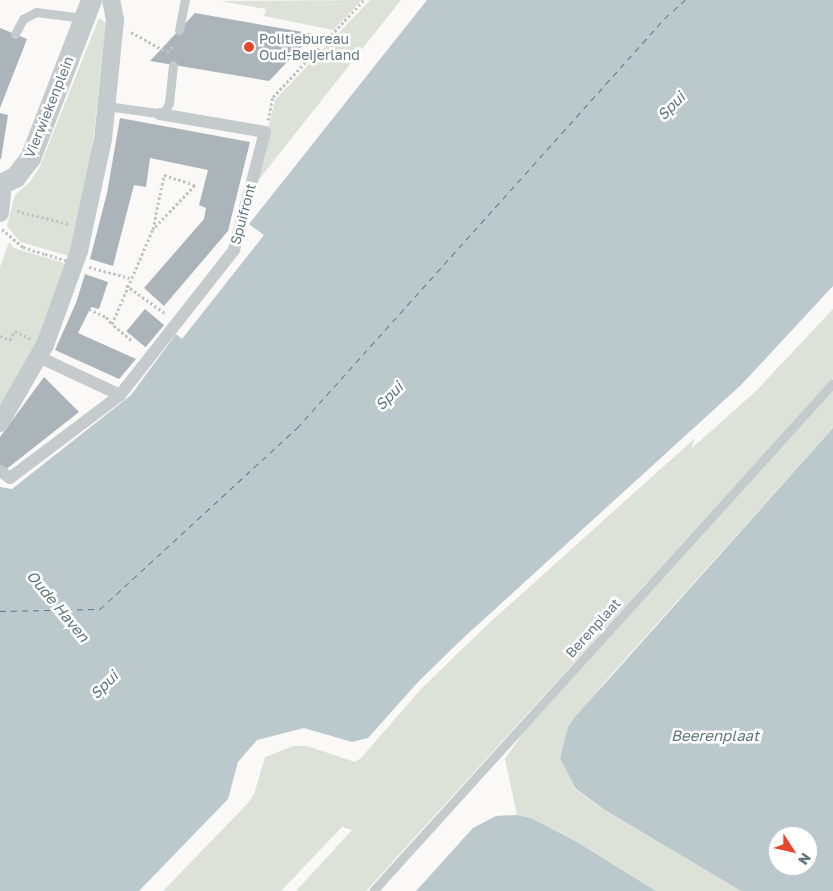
<!DOCTYPE html>
<html>
<head>
<meta charset="utf-8">
<style>
  body { margin:0 }
  #map { position:relative; width:833px; height:891px; overflow:hidden; background:#faf9f7; font-family:"Golos Text",sans-serif }
  div>[style] { position:absolute }
  [style*='--x'] { left:calc(var(--x)*1px); top:calc(var(--y)*1px); width:calc(var(--w)*1px); rotate:calc(var(--a)*1deg) }
  .green>* { inset:0; background:#dce2d8 }
  .water>* { inset:0; background:#bbc9cc }
  .ferry>* { height:1px; margin-top:-0.5px; transform-origin:0; background:repeating-linear-gradient(90deg,#5f777c 0 6px,transparent 0 11px) }
  .building>* { inset:0; background:#aab4b9; transform-origin:0 0 }
  .path>* { height:3px; margin-top:-1.5px; transform-origin:0; background:repeating-linear-gradient(90deg,#c1c4c6 0 2.5px,transparent 0 5px) }
  .service>* { height:9px; margin:-4.5px; padding:0 4.5px; transform-origin:4.5px; border-radius:4.5px; background:#c5cbcd }
  .pedestrian>* { height:12px; margin:-6px; padding:0 6px; transform-origin:6px; border-radius:6px; background:#c5cbcd }
  .minor>* { height:18px; margin:-9px; padding:0 9px; transform-origin:9px; border-radius:9px; background:#c5cbcd }
  .tertiary>* { height:21px; margin:-10.5px; padding:0 10.5px; transform-origin:10.5px; border-radius:10.5px; background:#c5cbcd }
  .path-bridge>* { height:3px; margin-top:-1.5px; transform-origin:0; background:repeating-linear-gradient(90deg,#c1c4c6 0 2.5px,transparent 0 5px) }
  .dots>* { width:14px; height:14px; translate:-50% -50%; box-sizing:border-box; border:2px solid #fff; border-radius:50% }
  span { translate:-50% -50%; white-space:nowrap; text-align:center; line-height:1.15; -webkit-text-stroke:5px #fff; paint-order:stroke }
  .poi-label { font-size:14px; color:#647883 }
  .left { translate:0 -50%; text-align:left }
  .street-label { font-size:14px; color:#647883 }
  .water-label { font-size:15px; color:#5f777c; font-style:italic }
  .north { position:absolute; left:768px; top:826px; width:50px; height:50px; box-sizing:border-box; background:#fff; border:1px solid #c1c9cd; border-radius:50%; rotate:125deg; font-size:14px; font-weight:700; line-height:20px; text-align:center; color:#647883 }
  .north::after { content:''; display:block; margin:auto; width:18px; height:22px; background:#e5472c; clip-path:polygon(50% 0,100% 100%,50% 72%,0 100%) }
</style>
</head>
<body>
<div id="map">
  <div class="green">
    <i style="clip-path:polygon(362px 0,333px 30px,264px 16px,266px 9px,220px 1px)"></i>
    <i style="clip-path:polygon(370px 0,401px 0,253px 187px,275px 100px)"></i>
    <i style="clip-path:polygon(99px 18px,106px 23px,91px 159px,69px 256px,20px 242px,7px 226px,15px 195px,30px 182px,40px 166px)"></i>
    <i style="clip-path:polygon(9px 242px,14px 248px,67px 264px,35px 349px,0 407px,0 267px)"></i>
    <i style="clip-path:polygon(833px 309px,833px 378px,366px 891px,296px 891px,352px 830px,342px 827px,281px 891px,163px 891px,248px 803px,254px 794px,265px 757px,293px 746px,307px 746px,355px 762px,361px 758px,422px 688px,487px 625px,694px 439px,692px 448px,756px 391px)"></i>
    <i style="clip-path:polygon(833px 389px,833px 428px,609px 677px,568px 727px,560px 758px,575px 789px,605px 810px,741px 891px,656px 891px,577px 842px,531px 818px,517px 815px,505px 759px,523px 733px)"></i>
  </div>
  <div class="water">
    <i style="clip-path:polygon(427px 0,833px 0,833px 286px,742px 384px,460px 641px,418px 682px,368px 738px,352px 742px,304px 728px,257px 740px,238px 762px,228px 799px,139px 891px,0 891px,0 487px,12px 489px,131px 395px,176px 334px,182px 339px,264px 235px,249px 224px)"></i>
    <i style="clip-path:polygon(evenodd,833px 428px,833px 891px,741px 891px,605px 810px,575px 788px,560px 758px,568px 727px,575px 717px,833px 428px,778px 836px,808px 836px,808px 866px,778px 866px,778px 836px)"></i>
    <i style="clip-path:polygon(517px 815px,531px 818px,577px 842px,656px 891px,416px 891px,473px 828px,496px 816px)"></i>
  </div>
  <div class="ferry">
    <i style="--x:0;--y:611;--w:100;--a:-1.1"></i>
    <i style="--x:100;--y:609;--w:268;--a:-42.6"></i>
    <i style="--x:297;--y:428;--w:551;--a:-48.09"></i>
    <i style="--x:665;--y:18;--w:27;--a:-42"></i>
  </div>
  <div class="building">
    <i style="clip-path:polygon(195px 13px,314px 34px,269px 81px,150px 61px)"></i>
    <i style="clip-path:polygon(0 28px,27px 39px,0 108px)"></i>
    <i style="clip-path:polygon(0 113px,8px 115px,1px 159px,0 159px)"></i>
    <i style="clip-path:polygon(120px 118px,250px 142px,228px 231px,164px 306px,144px 288px,204px 219px,206px 208px,199px 205px,208px 170px,150px 158px,146px 187px,134px 185px,113px 266px,90px 259px,107px 193px)"></i>
    <i style="clip-path:polygon(85px 274px,108px 282px,99px 309px,91px 307px,78px 333px,136px 359px,119px 379px,55px 350px,76px 303px)"></i>
    <i style="left:145px;top:309px;width:25px;height:29px;rotate:40deg"></i>
    <i style="clip-path:polygon(44px 377px,79px 412px,4px 471px,0 468px,0 437px)"></i>
  </div>
  <div class="path">
    <i style="--x:131;--y:32;--w:41;--a:29.1"></i>
    <i style="--x:167;--y:52;--w:8;--a:-45"></i>
    <i style="--x:268;--y:120;--w:24;--a:-78"></i>
    <i style="--x:273;--y:97;--w:133;--a:-46.8"></i>
    <i style="--x:17;--y:211;--w:54;--a:14"></i>
    <i style="--x:2;--y:229;--w:28;--a:41"></i>
    <i style="--x:23;--y:247;--w:23;--a:18"></i>
    <i style="--x:89;--y:267;--w:42;--a:15"></i>
    <i style="--x:126;--y:285;--w:49;--a:35.9"></i>
    <i style="--x:89;--y:309;--w:19;--a:25"></i>
    <i style="--x:106;--y:317;--w:8;--a:50"></i>
    <i style="--x:0;--y:336;--w:11;--a:22"></i>
    <i style="--x:10;--y:340;--w:10;--a:-61"></i>
    <i style="--x:15;--y:331;--w:18;--a:27"></i>
    <i style="--x:131;--y:340;--w:25;--a:-140"></i>
    <i style="--x:112;--y:324;--w:103;--a:-66.7"></i>
    <i style="--x:153;--y:229;--w:55;--a:-78.5"></i>
    <i style="--x:164;--y:175;--w:33;--a:18"></i>
    <i style="--x:195;--y:185;--w:61;--a:133.7"></i>
  </div>
  <div class="service">
    <i style="--x:179;--y:30;--w:31;--a:-79"></i>
    <i style="--x:15;--y:34;--w:17;--a:-62"></i>
    <i style="--x:23;--y:19;--w:15;--a:-28"></i>
    <i style="--x:36;--y:12;--w:48;--a:7.1"></i>
    <i style="--x:107;--y:106;--w:57;--a:8.1"></i>
    <i style="--x:163;--y:114;--w:13;--a:-61"></i>
    <i style="--x:169;--y:103;--w:38;--a:-84"></i>
    <i style="--x:373;--y:891;--w:685;--a:-47.84"></i>
  </div>
  <div class="pedestrian">
    <i style="--x:39;--y:357;--w:89;--a:25.1"></i>
    <i style="--x:0;--y:471;--w:12;--a:35"></i>
    <i style="--x:10;--y:478;--w:138;--a:-37"></i>
    <i style="--x:120;--y:395;--w:184;--a:-51.8"></i>
    <i style="--x:234;--y:250;--w:122;--a:-75.3"></i>
    <i style="--x:265;--y:132;--w:107;--a:-170.3"></i>
  </div>
  <div class="minor">
    <i style="--x:0;--y:213;--w:29;--a:-84"></i>
    <i style="--x:0;--y:423;--w:90;--a:-60"></i>
    <i style="--x:45;--y:345;--w:100;--a:-70.1"></i>
    <i style="--x:79;--y:251;--w:115;--a:-77.9"></i>
    <i style="--x:103;--y:139;--w:120;--a:-84.2"></i>
    <i style="--x:115;--y:20;--w:20;--a:-101"></i>
  </div>
  <div class="tertiary">
    <i style="--x:0;--y:184;--w:17;--a:-25"></i>
    <i style="--x:15;--y:177;--w:24;--a:-52"></i>
    <i style="--x:30;--y:158;--w:169;--a:-68.9"></i>
  </div>
  <div class="path-bridge">
    <i style="--x:45;--y:254;--w:39;--a:17"></i>
  </div>
  <div class="dots">
    <i style="left:249px;top:47px;background:#e5472c"></i>
  </div>
  <div class="poi-label">
    <span class="left" style="left:259px;top:47px">Politiebureau<br>Oud-Beijerland</span>
  </div>
  <div class="street-label">
    <span style="left:49px;top:107px;rotate:-68deg">Vierwiekenplein</span>
    <span style="left:243px;top:214px;rotate:-75deg">Spuifront</span>
    <span style="left:593px;top:628px;rotate:-48deg">Berenplaat</span>
  </div>
  <div class="water-label">
    <span style="left:671px;top:106px;rotate:-46deg">Spui</span>
    <span style="left:389px;top:396px;rotate:-46deg">Spui</span>
    <span style="left:58px;top:606px;rotate:50deg">Oude Haven</span>
    <span style="left:104px;top:685px;rotate:-45deg">Spui</span>
    <span style="left:715px;top:736px">Beerenplaat</span>
  </div>
  <div class="north">N</div>
</div>
</body>
</html>
